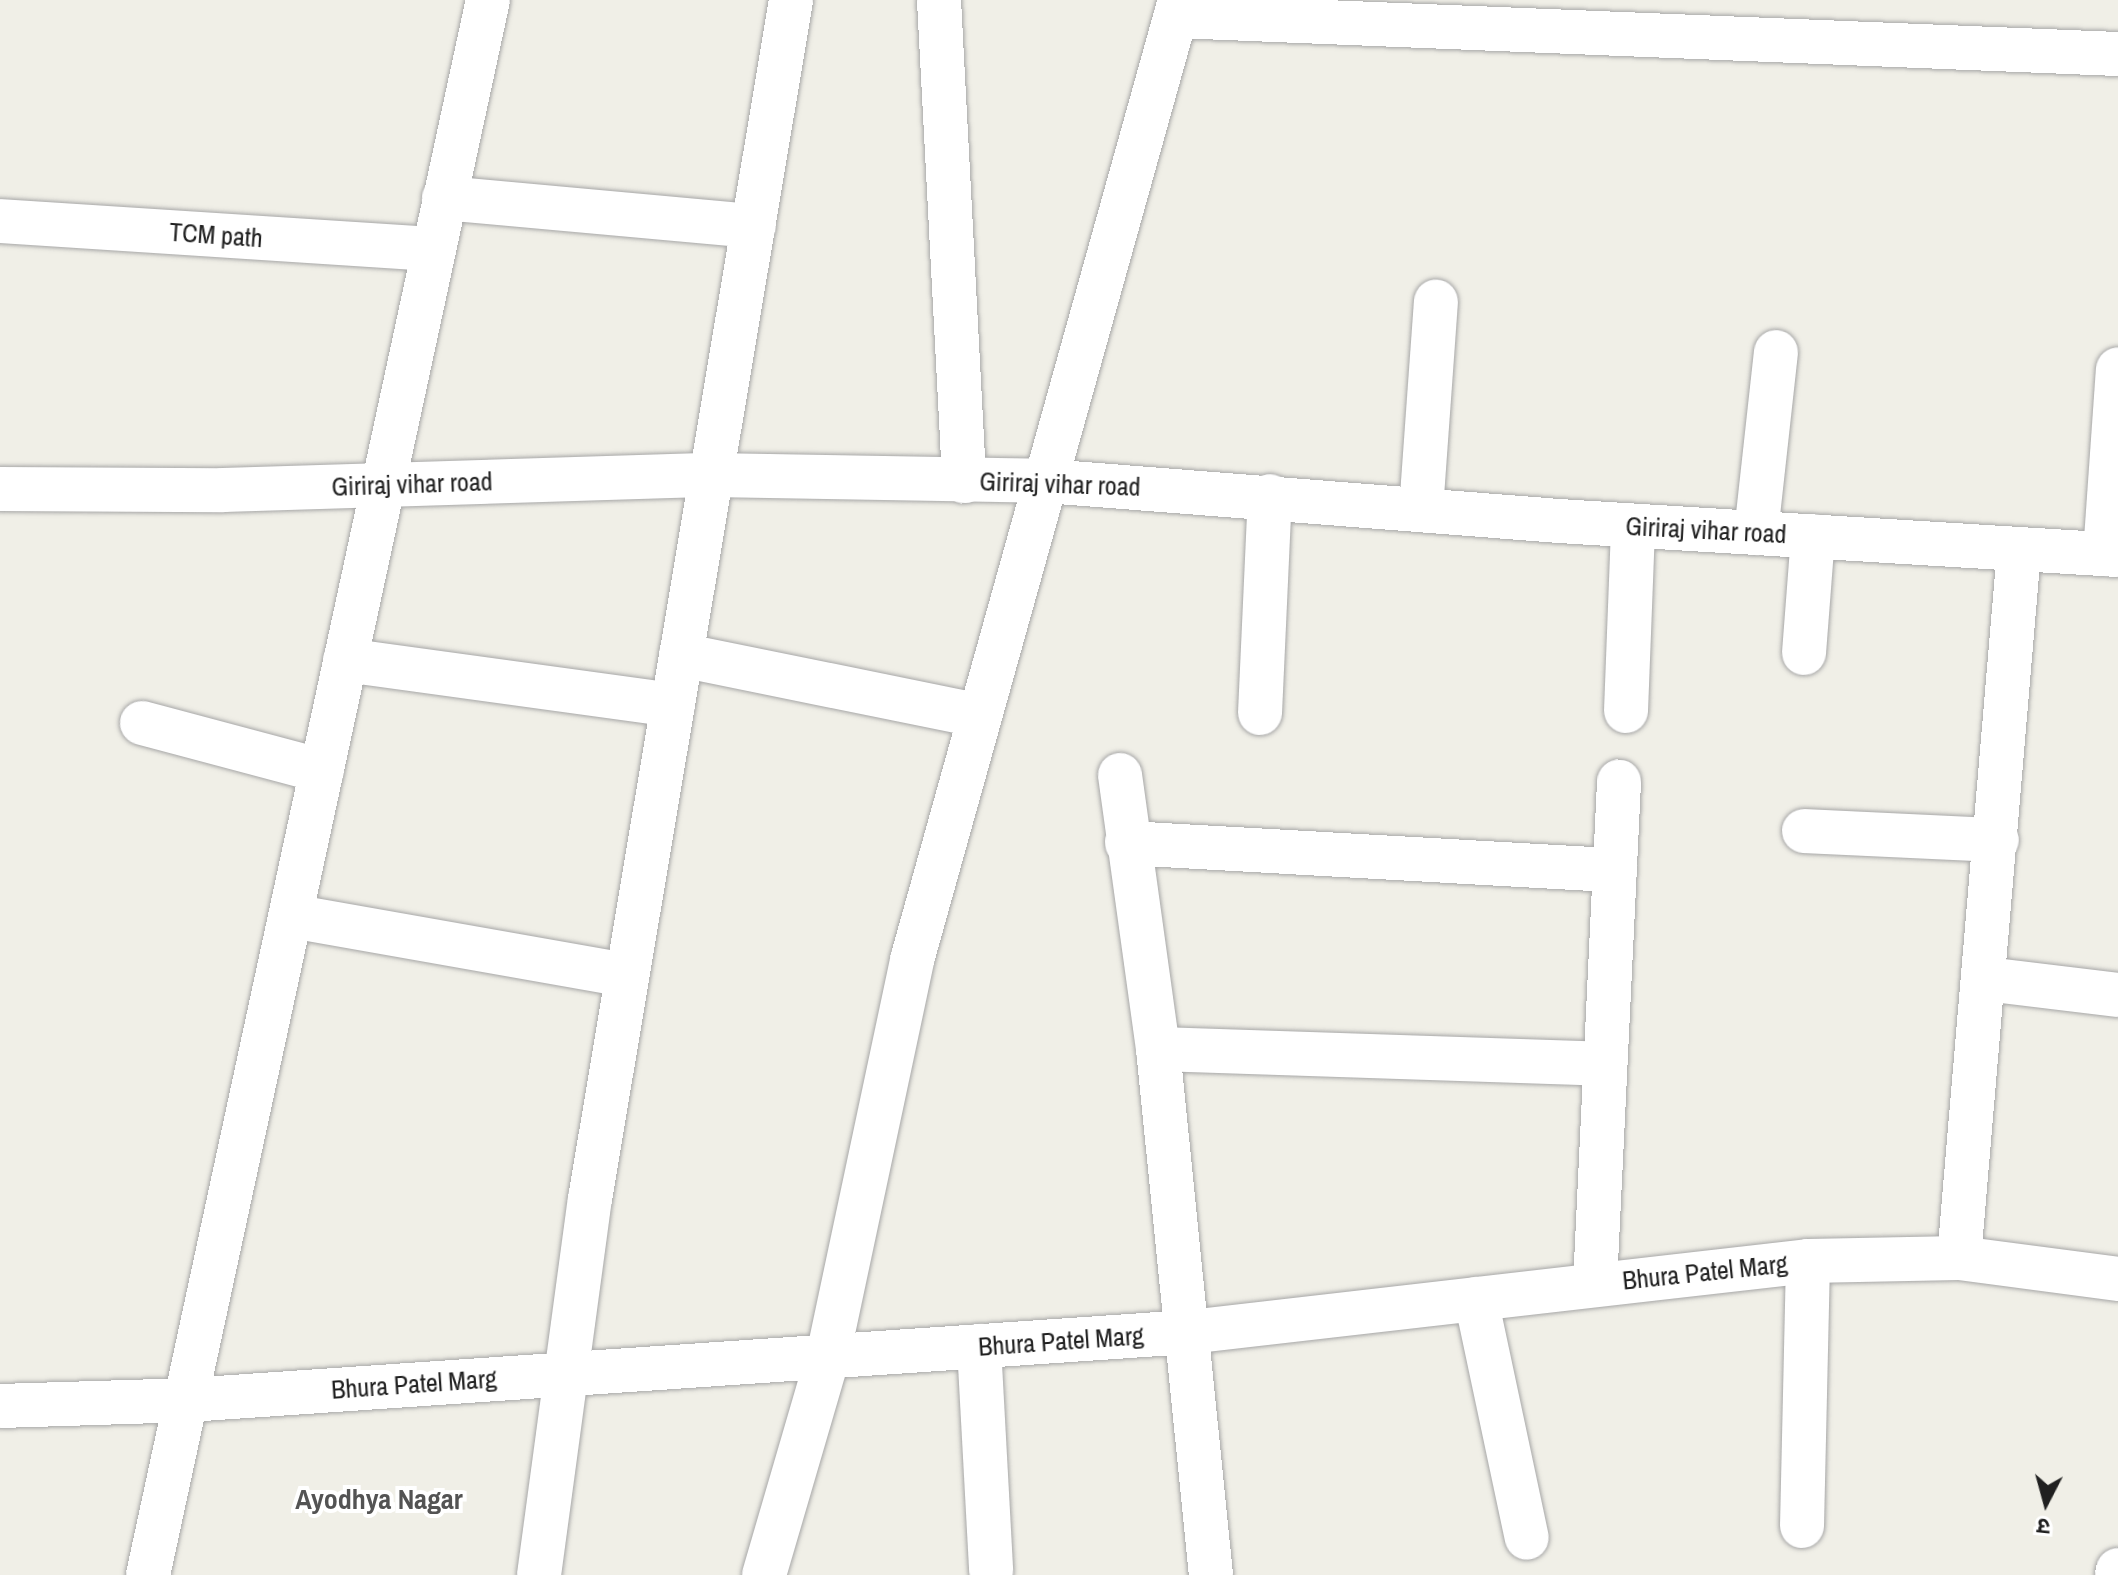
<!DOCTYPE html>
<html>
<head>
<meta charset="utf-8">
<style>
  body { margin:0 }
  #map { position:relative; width:2118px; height:1575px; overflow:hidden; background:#f0efe7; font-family:"Archivo Narrow","Noto Sans Devanagari",sans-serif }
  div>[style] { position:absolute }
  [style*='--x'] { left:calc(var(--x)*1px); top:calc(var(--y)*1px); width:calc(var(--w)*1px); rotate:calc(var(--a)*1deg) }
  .roads { filter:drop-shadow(0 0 2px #a7a7a7) drop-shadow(0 0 2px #a7a7a7) }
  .minor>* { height:44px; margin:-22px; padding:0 22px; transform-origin:22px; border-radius:22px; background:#fff }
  span { translate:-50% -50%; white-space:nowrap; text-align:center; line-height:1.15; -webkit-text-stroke:8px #fff; paint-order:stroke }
  .street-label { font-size:26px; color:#202020 }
  .neighbourhood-label { font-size:28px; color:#535353; font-weight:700 }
  .north { position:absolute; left:2006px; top:1463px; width:80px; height:80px; -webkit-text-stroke:6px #fff; paint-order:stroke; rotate:186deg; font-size:22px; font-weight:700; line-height:32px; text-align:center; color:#202020 }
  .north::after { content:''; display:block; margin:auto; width:28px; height:36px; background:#202020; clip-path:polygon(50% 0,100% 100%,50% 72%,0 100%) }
</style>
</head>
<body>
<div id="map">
  <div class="roads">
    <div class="minor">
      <i style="--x:939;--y:0;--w:482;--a:87"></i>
      <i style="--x:1176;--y:16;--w:943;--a:2.31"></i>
      <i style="--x:444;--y:198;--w:311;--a:5.2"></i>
      <i style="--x:0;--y:221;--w:434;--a:3.7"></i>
      <i style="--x:0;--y:489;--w:223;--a:0.3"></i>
      <i style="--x:223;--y:490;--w:488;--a:-1.8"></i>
      <i style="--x:711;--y:475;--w:335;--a:1"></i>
      <i style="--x:1046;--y:481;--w:515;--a:4.46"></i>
      <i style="--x:1559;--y:521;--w:560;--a:3.48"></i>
      <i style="--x:1421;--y:510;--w:209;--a:-85.9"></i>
      <i style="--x:1756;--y:533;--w:182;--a:-83.7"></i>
      <i style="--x:2105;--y:554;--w:185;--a:-86"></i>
      <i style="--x:1804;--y:653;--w:117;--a:-85.6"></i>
      <i style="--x:681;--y:655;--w:305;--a:11.5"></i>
      <i style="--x:345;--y:660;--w:331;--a:7.8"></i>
      <i style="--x:1626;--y:711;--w:185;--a:-87.8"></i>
      <i style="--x:1260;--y:713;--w:217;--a:-87.4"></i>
      <i style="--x:142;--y:723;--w:186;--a:14.9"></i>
      <i style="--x:1120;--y:775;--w:277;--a:82.1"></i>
      <i style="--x:1158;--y:1049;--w:529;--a:84.25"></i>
      <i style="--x:1804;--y:831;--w:193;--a:2.7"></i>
      <i style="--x:1127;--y:843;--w:489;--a:3.2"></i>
      <i style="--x:291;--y:916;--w:340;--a:10"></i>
      <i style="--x:1986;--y:979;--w:133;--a:6.9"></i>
      <i style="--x:1158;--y:1049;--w:446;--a:1.9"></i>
      <i style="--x:1959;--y:1258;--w:710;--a:-85.15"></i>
      <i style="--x:1595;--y:1284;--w:503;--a:-87.26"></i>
      <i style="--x:1476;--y:1299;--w:244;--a:78"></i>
      <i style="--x:979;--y:1346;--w:225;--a:86.9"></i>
      <i style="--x:0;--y:1406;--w:188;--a:-1.8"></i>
      <i style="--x:188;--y:1400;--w:1003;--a:-3.89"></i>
      <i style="--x:1189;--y:1332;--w:623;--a:-6.54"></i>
      <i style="--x:1808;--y:1261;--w:151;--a:-1.1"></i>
      <i style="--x:1959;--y:1258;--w:160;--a:7.5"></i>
      <i style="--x:1802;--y:1526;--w:265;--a:-88.7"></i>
      <i style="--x:148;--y:1575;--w:1611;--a:-77.82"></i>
      <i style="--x:539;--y:1575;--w:379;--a:-82.3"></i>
      <i style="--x:590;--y:1199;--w:1216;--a:-80.48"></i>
      <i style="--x:764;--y:1575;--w:228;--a:-73.7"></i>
      <i style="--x:828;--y:1356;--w:405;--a:-78"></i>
      <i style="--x:912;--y:960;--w:997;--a:-74.4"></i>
      <i style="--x:2117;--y:1575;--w:5;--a:-79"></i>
    </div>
  </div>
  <div class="street-label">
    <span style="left:216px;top:235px;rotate:4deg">TCM path</span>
    <span style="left:412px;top:484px;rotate:-2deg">Giriraj vihar road</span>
    <span style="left:1060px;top:484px;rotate:2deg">Giriraj vihar road</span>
    <span style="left:1706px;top:530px;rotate:3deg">Giriraj vihar road</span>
    <span style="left:1705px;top:1272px;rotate:-6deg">Bhura Patel Marg</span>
    <span style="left:1061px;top:1341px;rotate:-4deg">Bhura Patel Marg</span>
    <span style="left:414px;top:1384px;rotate:-4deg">Bhura Patel Marg</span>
  </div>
  <div class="neighbourhood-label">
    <span style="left:379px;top:1499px">Ayodhya Nagar</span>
  </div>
  <div class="north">उ</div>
</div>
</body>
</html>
